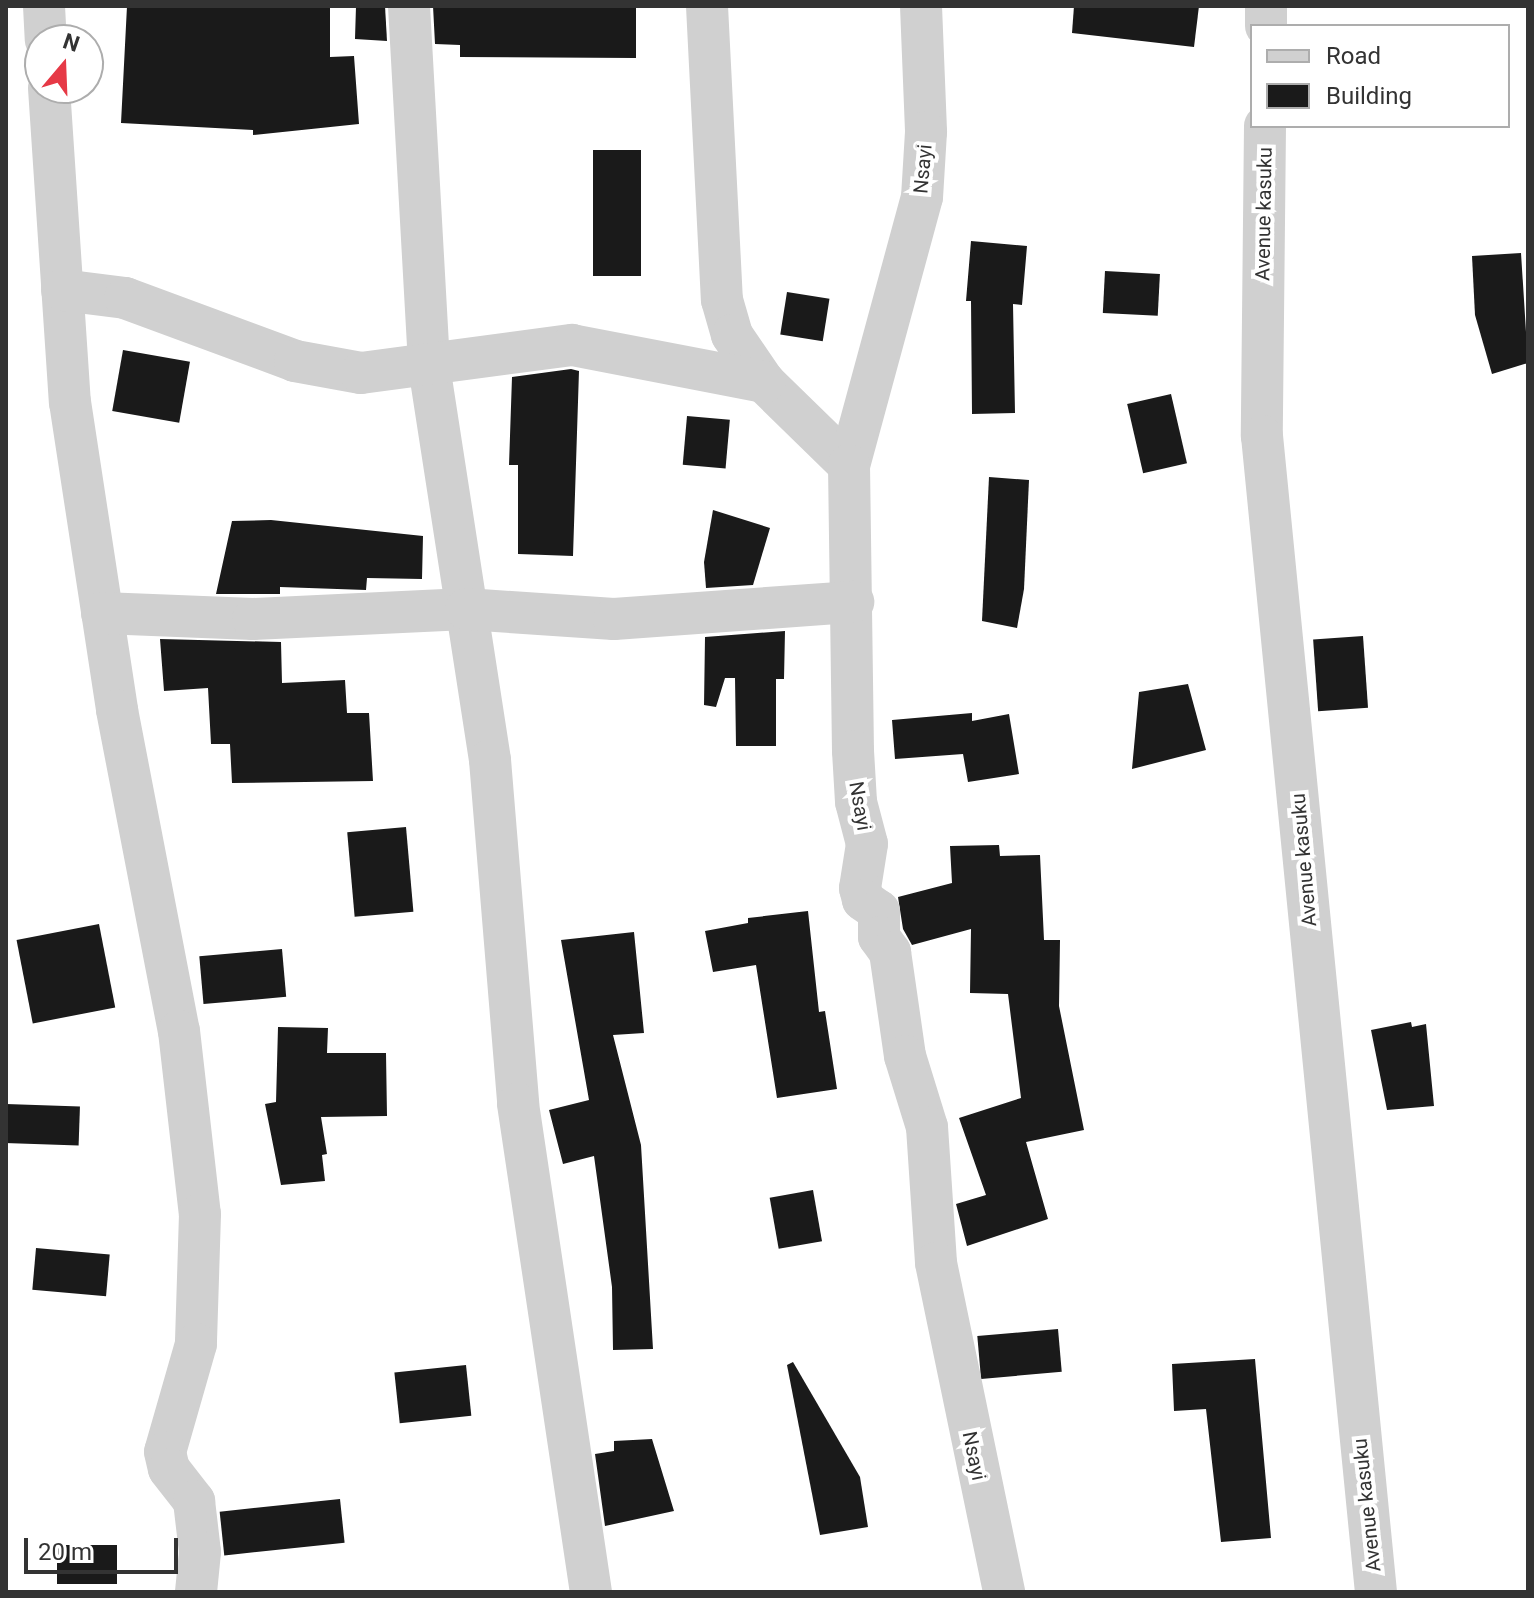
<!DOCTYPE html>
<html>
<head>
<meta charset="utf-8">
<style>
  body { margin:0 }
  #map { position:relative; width:1534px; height:1598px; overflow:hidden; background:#fff; font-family:Roboto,sans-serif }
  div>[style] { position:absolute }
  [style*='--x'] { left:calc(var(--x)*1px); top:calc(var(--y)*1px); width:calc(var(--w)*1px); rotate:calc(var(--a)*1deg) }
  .building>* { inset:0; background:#1a1a1a; transform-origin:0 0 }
  .minor>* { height:42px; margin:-21px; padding:0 21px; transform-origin:21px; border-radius:21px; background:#d0d0d0 }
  span { translate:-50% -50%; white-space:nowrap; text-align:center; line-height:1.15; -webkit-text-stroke:8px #fff; paint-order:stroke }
  .street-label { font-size:20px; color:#333 }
  .frame { position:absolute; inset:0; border:8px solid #333; pointer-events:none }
  .legend { position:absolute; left:1250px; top:24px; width:260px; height:104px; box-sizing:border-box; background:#fff; border:2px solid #adadad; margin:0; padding:10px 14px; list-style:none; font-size:24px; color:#333 }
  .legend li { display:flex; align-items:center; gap:16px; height:40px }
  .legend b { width:40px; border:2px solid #adadad }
  .north { position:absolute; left:24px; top:24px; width:80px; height:80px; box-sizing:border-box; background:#fff; border:2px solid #adadad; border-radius:50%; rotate:19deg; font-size:22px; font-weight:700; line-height:32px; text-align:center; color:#333 }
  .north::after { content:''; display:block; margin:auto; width:28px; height:36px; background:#e63946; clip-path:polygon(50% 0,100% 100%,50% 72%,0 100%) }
  .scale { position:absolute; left:24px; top:1538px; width:154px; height:36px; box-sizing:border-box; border:4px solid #333; border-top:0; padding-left:10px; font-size:24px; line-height:28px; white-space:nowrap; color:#333; -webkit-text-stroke:6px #fff; paint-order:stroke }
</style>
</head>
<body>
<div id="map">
  <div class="building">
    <i style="clip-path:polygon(127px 6px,330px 6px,330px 57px,354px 56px,359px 124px,253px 135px,253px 130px,121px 123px)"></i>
    <i style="clip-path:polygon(356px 6px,385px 6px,387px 41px,355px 39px)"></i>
    <i style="clip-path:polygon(433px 6px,636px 6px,636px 58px,460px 57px,460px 45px,435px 44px)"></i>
    <i style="clip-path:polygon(1074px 6px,1199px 6px,1194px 47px,1072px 33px)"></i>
    <i style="left:593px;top:150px;width:48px;height:126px"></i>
    <i style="clip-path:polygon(971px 241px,1027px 246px,1022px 305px,1013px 304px,1015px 413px,972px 414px,971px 301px,966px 301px)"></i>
    <i style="clip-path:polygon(1521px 253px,1528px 363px,1492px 374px,1475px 315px,1472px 256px)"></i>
    <i style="left:1105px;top:271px;width:55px;height:42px;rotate:3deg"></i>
    <i style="left:787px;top:292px;width:43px;height:43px;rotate:9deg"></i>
    <i style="left:123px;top:350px;width:68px;height:62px;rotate:10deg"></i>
    <i style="clip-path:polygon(571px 369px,579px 371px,573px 556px,518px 554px,518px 465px,509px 465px,512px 377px)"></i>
    <i style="left:1171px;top:394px;width:71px;height:45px;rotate:77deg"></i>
    <i style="left:687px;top:416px;width:43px;height:49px;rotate:5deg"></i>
    <i style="clip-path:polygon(989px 477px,1029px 480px,1024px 589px,1017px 628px,982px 621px)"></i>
    <i style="clip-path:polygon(713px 510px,770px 528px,753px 585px,706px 588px,704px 562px)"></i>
    <i style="clip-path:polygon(271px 520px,423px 536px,422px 579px,367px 578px,366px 590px,280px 587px,280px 594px,216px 594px,232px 521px)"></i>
    <i style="clip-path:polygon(785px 631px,784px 679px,776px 679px,776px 746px,736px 746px,735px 678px,725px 678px,716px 707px,704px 705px,705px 637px)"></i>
    <i style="left:1363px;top:636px;width:72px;height:50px;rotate:86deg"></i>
    <i style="clip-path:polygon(160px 639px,281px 642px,282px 683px,345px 680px,347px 713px,369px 713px,373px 781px,232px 783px,230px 744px,211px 744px,208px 688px,164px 691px)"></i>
    <i style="clip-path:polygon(1188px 684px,1206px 750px,1132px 769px,1139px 692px)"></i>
    <i style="clip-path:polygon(972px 713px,972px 721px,1009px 714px,1019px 774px,968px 782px,963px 754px,895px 759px,892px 720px)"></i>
    <i style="left:406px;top:827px;width:85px;height:59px;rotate:85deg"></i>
    <i style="clip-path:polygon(999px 845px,1000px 856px,1040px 855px,1044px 940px,1060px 940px,1059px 1006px,1084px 1130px,1026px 1142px,1048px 1219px,967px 1246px,956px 1204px,986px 1195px,959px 1118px,1021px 1098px,1008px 994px,970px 993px,971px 929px,912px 945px,903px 929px,898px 897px,952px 883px,950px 846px)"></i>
    <i style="clip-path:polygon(808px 911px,819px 1012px,825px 1011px,837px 1089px,777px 1098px,756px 965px,713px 972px,705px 931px,748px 923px,748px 918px)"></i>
    <i style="left:99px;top:924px;width:85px;height:84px;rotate:79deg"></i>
    <i style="clip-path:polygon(634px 932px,644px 1033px,613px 1035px,641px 1145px,653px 1349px,613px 1350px,612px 1287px,594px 1156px,563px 1164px,549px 1110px,589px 1100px,561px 940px)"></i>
    <i style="left:282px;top:949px;width:48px;height:83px;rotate:85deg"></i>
    <i style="clip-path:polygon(1411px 1022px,1412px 1027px,1426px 1024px,1434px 1106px,1387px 1110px,1371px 1030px)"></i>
    <i style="clip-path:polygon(278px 1027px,328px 1028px,327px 1053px,386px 1053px,387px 1116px,321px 1117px,327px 1154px,322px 1155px,325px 1181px,281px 1185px,265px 1104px,276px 1102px)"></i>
    <i style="left:6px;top:1104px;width:74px;height:39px;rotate:2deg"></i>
    <i style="left:813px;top:1190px;width:52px;height:44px;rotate:80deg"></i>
    <i style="left:36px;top:1248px;width:74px;height:42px;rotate:5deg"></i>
    <i style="left:1058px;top:1329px;width:43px;height:81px;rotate:85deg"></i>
    <i style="clip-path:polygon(1255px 1359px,1271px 1538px,1221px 1542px,1206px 1409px,1174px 1411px,1172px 1364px)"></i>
    <i style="clip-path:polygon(793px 1362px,860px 1477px,868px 1527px,820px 1535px,787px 1365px)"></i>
    <i style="left:466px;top:1365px;width:51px;height:72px;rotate:84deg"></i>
    <i style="clip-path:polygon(652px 1439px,674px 1511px,605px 1526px,595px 1454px,614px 1451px,614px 1441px)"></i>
    <i style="left:340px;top:1499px;width:44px;height:121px;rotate:84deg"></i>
    <i style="left:117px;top:1545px;width:39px;height:60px;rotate:90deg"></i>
  </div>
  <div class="minor">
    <i style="--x:44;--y:6;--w:34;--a:87"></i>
    <i style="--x:409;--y:6;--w:361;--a:86.8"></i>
    <i style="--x:429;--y:366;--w:399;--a:81.2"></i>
    <i style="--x:490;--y:760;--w:345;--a:85.3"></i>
    <i style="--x:518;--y:1104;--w:493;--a:81.5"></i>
    <i style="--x:707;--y:6;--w:294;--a:87.1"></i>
    <i style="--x:722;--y:300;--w:36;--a:74"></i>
    <i style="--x:732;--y:335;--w:57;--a:55.8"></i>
    <i style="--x:764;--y:382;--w:119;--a:44.3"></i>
    <i style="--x:921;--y:6;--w:126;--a:87.7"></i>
    <i style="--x:926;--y:132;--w:65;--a:93.5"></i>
    <i style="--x:922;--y:197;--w:278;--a:105.2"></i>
    <i style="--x:849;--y:465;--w:286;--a:89.2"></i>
    <i style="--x:853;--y:751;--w:51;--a:86.6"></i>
    <i style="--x:856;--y:802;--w:43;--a:75.3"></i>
    <i style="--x:867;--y:844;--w:45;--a:99"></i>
    <i style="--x:860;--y:888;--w:12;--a:76"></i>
    <i style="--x:863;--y:900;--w:19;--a:35"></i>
    <i style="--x:879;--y:911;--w:26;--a:90"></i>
    <i style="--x:879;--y:937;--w:19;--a:54"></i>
    <i style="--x:890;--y:952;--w:105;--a:81.8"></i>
    <i style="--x:905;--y:1056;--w:74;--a:72.8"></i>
    <i style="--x:927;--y:1127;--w:136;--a:86.2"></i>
    <i style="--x:936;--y:1263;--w:336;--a:78.3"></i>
    <i style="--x:1266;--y:26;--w:20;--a:-90"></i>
    <i style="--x:49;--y:88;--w:315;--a:86.2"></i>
    <i style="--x:70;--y:402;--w:312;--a:81.3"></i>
    <i style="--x:117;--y:710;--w:327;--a:79.1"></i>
    <i style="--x:179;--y:1031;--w:184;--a:83.5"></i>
    <i style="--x:200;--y:1214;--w:130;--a:91.8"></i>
    <i style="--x:196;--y:1344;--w:112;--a:106"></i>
    <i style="--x:165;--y:1452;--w:17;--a:77"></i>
    <i style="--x:169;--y:1469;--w:41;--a:52"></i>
    <i style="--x:194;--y:1501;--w:51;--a:83.3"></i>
    <i style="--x:200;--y:1552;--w:40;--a:95.7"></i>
    <i style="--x:1265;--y:126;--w:310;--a:90.6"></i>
    <i style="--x:1262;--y:436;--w:1162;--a:84.37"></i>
    <i style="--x:62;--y:290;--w:64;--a:7.2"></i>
    <i style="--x:125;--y:298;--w:181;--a:20.3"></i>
    <i style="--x:295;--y:361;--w:67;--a:10.3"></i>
    <i style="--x:361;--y:373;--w:213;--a:-7.6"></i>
    <i style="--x:572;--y:345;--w:196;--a:10.9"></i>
    <i style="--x:102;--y:613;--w:151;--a:2.3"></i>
    <i style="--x:253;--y:619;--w:213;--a:-2.7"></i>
    <i style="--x:466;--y:609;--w:148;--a:3.9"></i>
    <i style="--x:614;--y:619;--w:240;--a:-4.1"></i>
  </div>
  <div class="street-label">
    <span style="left:923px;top:169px;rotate:-85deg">Nsayi</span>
    <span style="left:1264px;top:214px;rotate:-89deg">Avenue kasuku</span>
    <span style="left:860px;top:806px;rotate:80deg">Nsayi</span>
    <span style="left:1304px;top:860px;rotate:-95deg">Avenue kasuku</span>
    <span style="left:974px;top:1456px;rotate:78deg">Nsayi</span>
    <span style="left:1367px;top:1505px;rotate:-96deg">Avenue kasuku</span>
  </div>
  <div class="frame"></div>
  <ul class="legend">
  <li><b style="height:10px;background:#d0d0d0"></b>Road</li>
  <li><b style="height:22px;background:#1a1a1a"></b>Building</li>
  </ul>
  <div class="north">N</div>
  <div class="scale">20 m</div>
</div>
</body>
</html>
